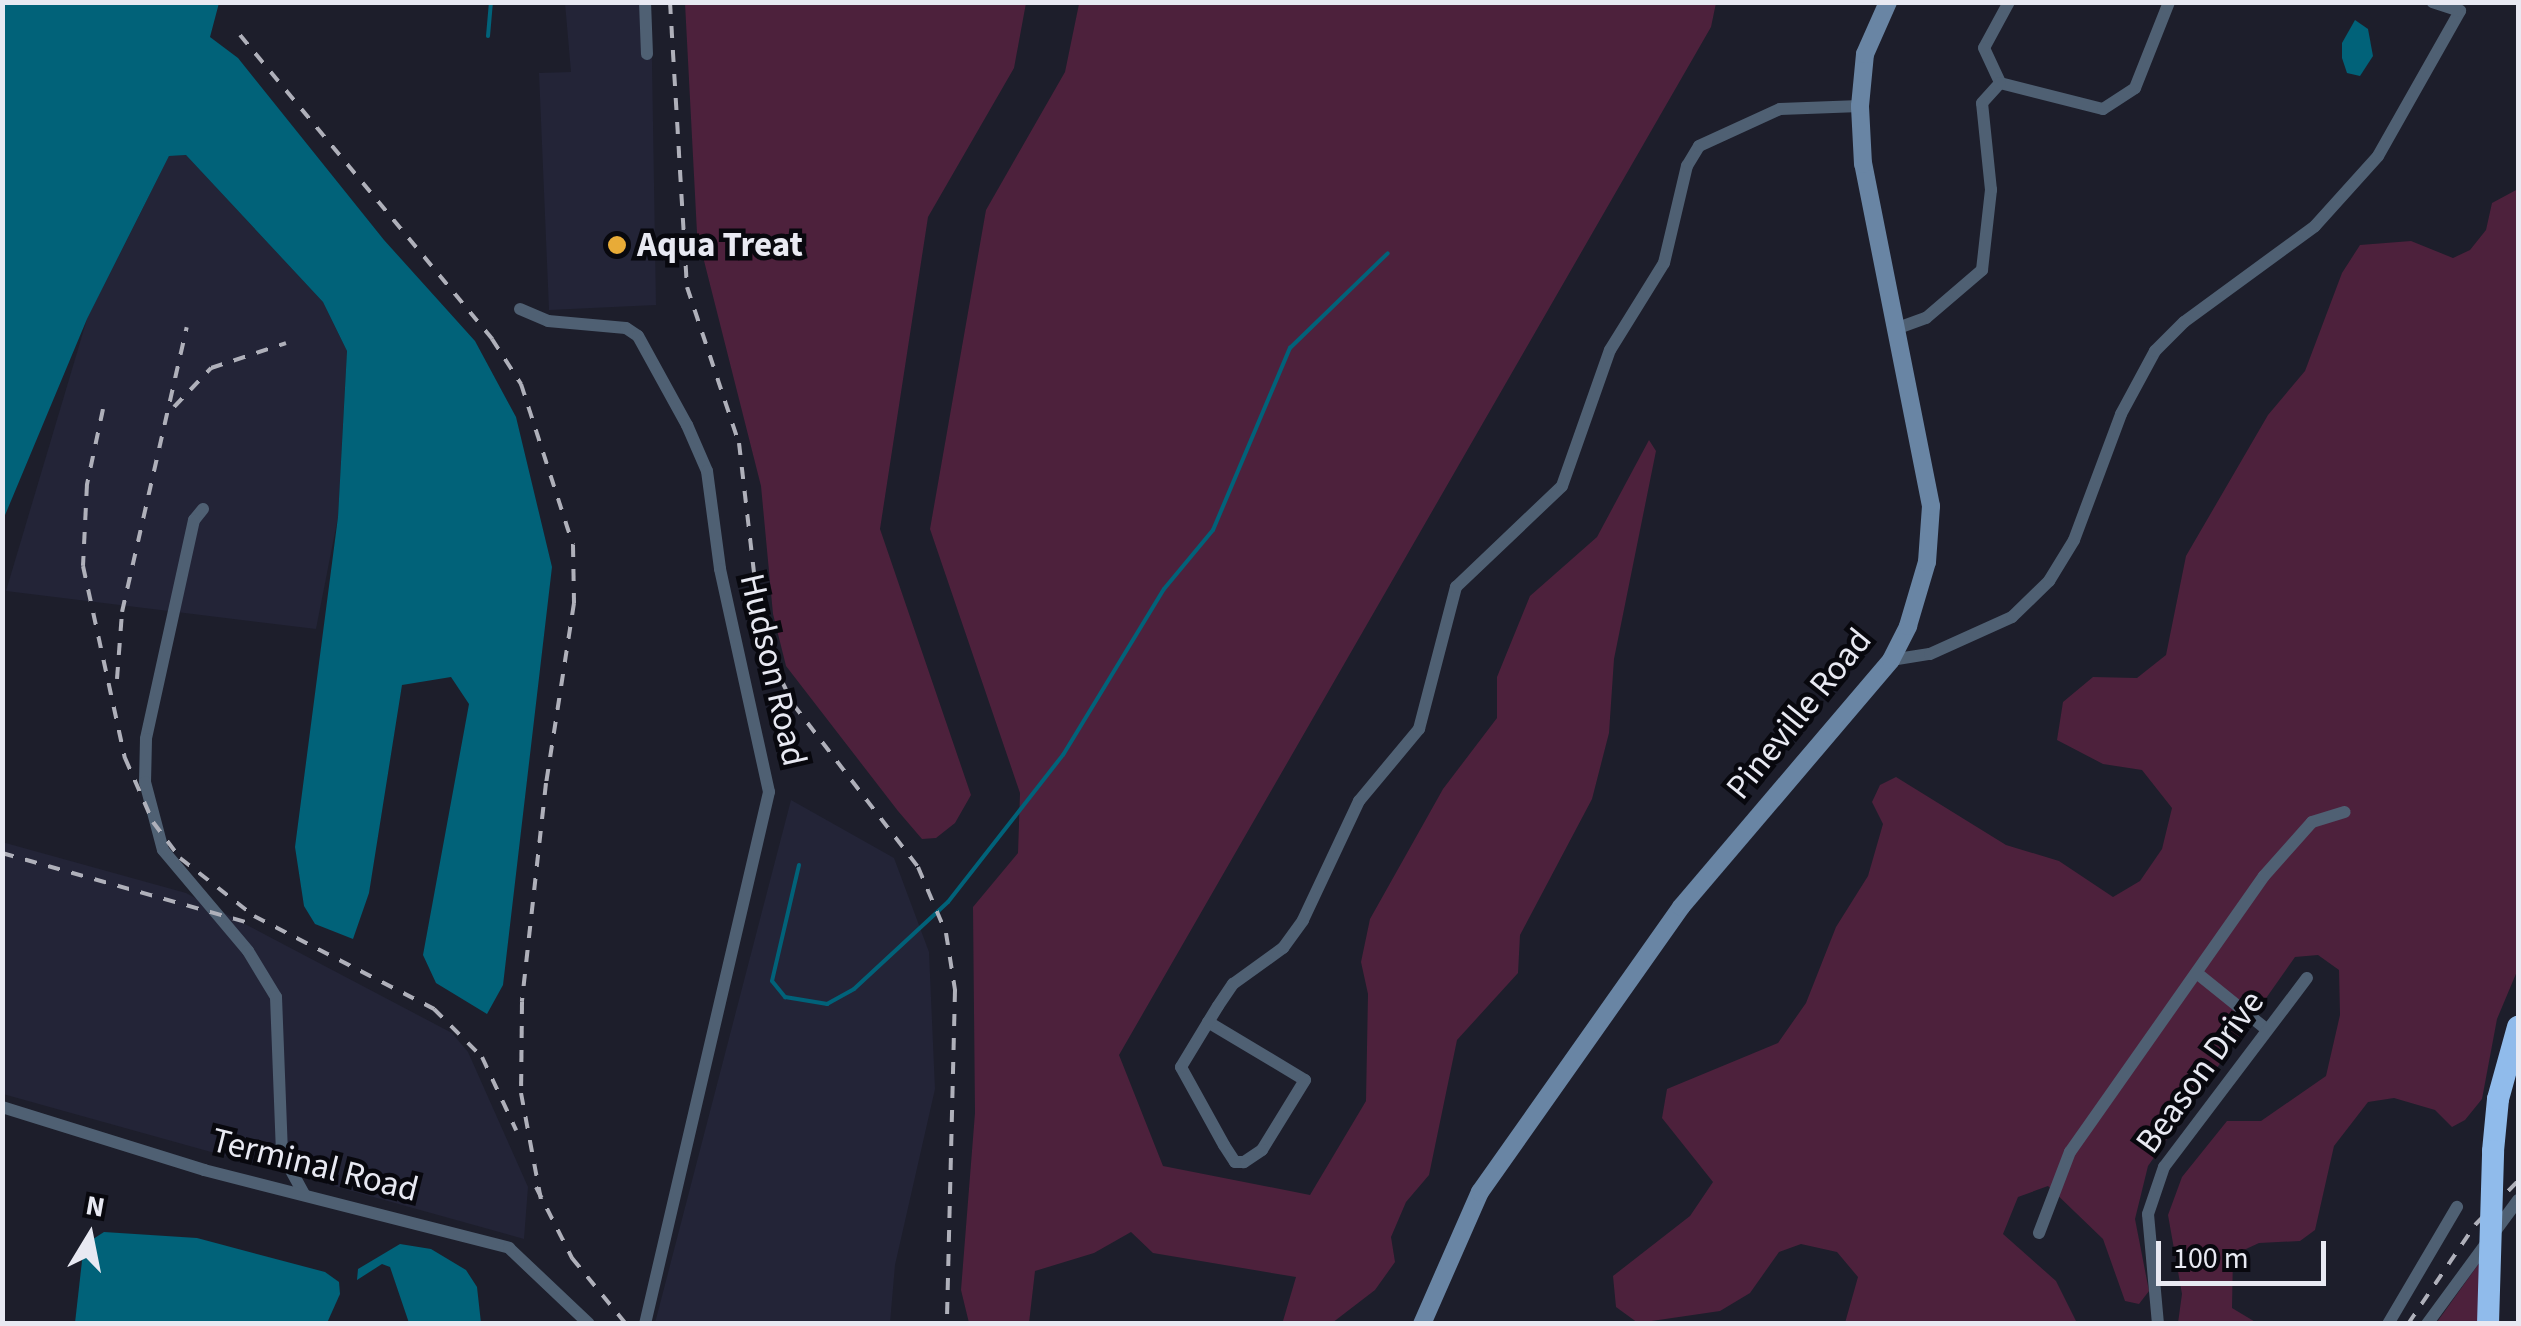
<!DOCTYPE html>
<html>
<head>
<meta charset="utf-8">
<style>
  body { margin:0 }
  #map { position:relative; width:2521px; height:1326px; overflow:hidden; background:#1d1e2b; font-family:"Source Sans 3",sans-serif }
  div>[style] { position:absolute }
  [style*='--x'] { left:calc(var(--x)*1px); top:calc(var(--y)*1px); width:calc(var(--w)*1px); rotate:calc(var(--a)*1deg) }
  .built>* { inset:0; background:#232437 }
  .green>* { inset:0; background:#4d213c }
  .water>* { inset:0; background:#016279 }
  .stream>* { height:4px; margin:-2px; padding:0 2px; transform-origin:2px; border-radius:2px; background:#016279 }
  .minor>* { height:12px; margin:-6px; padding:0 6px; transform-origin:6px; border-radius:6px; background:#4f6073 }
  .secondary>* { height:18px; margin:-9px; padding:0 9px; transform-origin:9px; border-radius:9px; background:#6985a4 }
  .motorway>* { height:22px; margin:-11px; padding:0 11px; transform-origin:11px; border-radius:11px; background:#90bbeb }
  .rail>* { height:4px; margin-top:-2px; transform-origin:0; background:repeating-linear-gradient(90deg,#afb0ba 0 12px,transparent 0 24px) }
  .motorway-bridge>* { height:22px; margin:-11px; padding:0 11px; transform-origin:11px; border-radius:11px; background:#90bbeb }
  .dots>* { width:28px; height:28px; translate:-50% -50%; box-sizing:border-box; border:5px solid #08080e; border-radius:50% }
  span { translate:-50% -50%; white-space:nowrap; text-align:center; line-height:1.15; -webkit-text-stroke:9px #08080e; paint-order:stroke }
  .poi-label { font-size:35px; color:#e8e9f2; font-weight:700 }
  .left { translate:0 -50%; text-align:left }
  .street-label { font-size:35px; color:#e8e9f2 }
  .frame { position:absolute; inset:0; border:5px solid #e8e9f2; pointer-events:none }
  .north { position:absolute; left:40px; top:1186px; width:100px; height:100px; -webkit-text-stroke:8px #08080e; paint-order:stroke; rotate:10deg; font-size:28px; font-weight:700; line-height:40px; text-align:center; color:#e8e9f2 }
  .north::after { content:''; display:block; margin:auto; width:35px; height:45px; background:#e8e9f2; clip-path:polygon(50% 0,100% 100%,50% 72%,0 100%) }
  .scale { position:absolute; left:2156px; top:1241px; width:170px; height:45px; box-sizing:border-box; border:5px solid #e8e9f2; border-top:0; padding-left:12px; font-size:30px; line-height:35px; white-space:nowrap; color:#e8e9f2; -webkit-text-stroke:8px #08080e; paint-order:stroke }
</style>
</head>
<body>
<div id="map">
  <div class="built">
    <i style="clip-path:polygon(565px 3px,651px 3px,656px 305px,549px 310px,539px 73px,571px 72px)"></i>
    <i style="clip-path:polygon(186px 155px,323px 302px,347px 351px,338px 517px,316px 629px,6px 591px,87px 319px,169px 156px)"></i>
    <i style="clip-path:polygon(791px 800px,894px 858px,929px 952px,935px 1089px,895px 1265px,890px 1323px,655px 1323px)"></i>
    <i style="clip-path:polygon(2px 842px,186px 893px,452px 1033px,468px 1052px,528px 1187px,524px 1239px,3px 1094px)"></i>
  </div>
  <div class="green">
    <i style="clip-path:polygon(685px 3px,1026px 3px,1014px 68px,928px 217px,880px 529px,971px 795px,955px 823px,936px 838px,922px 839px,898px 811px,786px 666px,773px 614px,761px 486px,697px 233px)"></i>
    <i style="clip-path:polygon(1079px 4px,1716px 3px,1711px 27px,1119px 1055px,1163px 1166px,1310px 1195px,1366px 1101px,1368px 994px,1361px 962px,1370px 919px,1443px 789px,1497px 718px,1497px 677px,1530px 596px,1597px 537px,1649px 440px,1656px 451px,1614px 659px,1609px 733px,1592px 799px,1520px 935px,1518px 973px,1457px 1040px,1429px 1175px,1406px 1202px,1391px 1237px,1395px 1262px,1375px 1290px,1332px 1323px,1283px 1321px,1296px 1277px,1153px 1253px,1131px 1232px,1094px 1253px,1035px 1271px,1029px 1323px,969px 1323px,961px 1290px,975px 1113px,973px 907px,1018px 853px,1020px 793px,930px 529px,986px 210px,1065px 72px)"></i>
    <i style="clip-path:polygon(2518px 189px,2518px 969px,2497px 1019px,2482px 1099px,2465px 1120px,2452px 1127px,2435px 1110px,2394px 1098px,2368px 1102px,2334px 1146px,2315px 1230px,2300px 1241px,2259px 1243px,2233px 1255px,2232px 1308px,2257px 1323px,2178px 1323px,2182px 1294px,2168px 1215px,2182px 1177px,2227px 1121px,2261px 1121px,2326px 1076px,2340px 1015px,2339px 970px,2318px 955px,2295px 957px,2148px 1166px,2135px 1219px,2149px 1291px,2139px 1304px,2125px 1301px,2103px 1239px,2048px 1186px,2018px 1197px,2003px 1234px,2056px 1281px,2077px 1323px,1845px 1323px,1858px 1277px,1837px 1252px,1801px 1244px,1779px 1252px,1750px 1293px,1720px 1311px,1638px 1323px,1616px 1307px,1613px 1276px,1690px 1216px,1713px 1182px,1662px 1118px,1667px 1089px,1778px 1043px,1806px 1003px,1836px 927px,1868px 876px,1883px 824px,1872px 802px,1880px 785px,1896px 777px,2006px 845px,2059px 861px,2113px 897px,2140px 881px,2162px 849px,2172px 808px,2142px 770px,2103px 764px,2057px 740px,2063px 702px,2093px 677px,2137px 678px,2166px 655px,2186px 556px,2268px 415px,2305px 371px,2342px 273px,2360px 245px,2411px 241px,2453px 258px,2470px 250px,2486px 230px,2492px 203px)"></i>
    <i style="clip-path:polygon(2480px 1262px,2478px 1323px,2436px 1324px,2437px 1322px)"></i>
  </div>
  <div class="water">
    <i style="clip-path:polygon(3px 2px,219px 3px,210px 37px,238px 58px,384px 240px,475px 341px,516px 417px,552px 567px,503px 985px,487px 1014px,436px 983px,423px 955px,469px 704px,451px 677px,402px 685px,369px 893px,353px 939px,315px 924px,304px 906px,295px 847px,338px 517px,347px 351px,323px 302px,186px 155px,169px 156px,87px 319px,3px 520px)"></i>
    <i style="clip-path:polygon(2355px 20px,2368px 29px,2373px 56px,2360px 76px,2347px 73px,2342px 58px,2342px 43px)"></i>
    <i style="clip-path:polygon(104px 1232px,197px 1238px,325px 1272px,339px 1282px,340px 1294px,327px 1323px,75px 1323px,82px 1261px,90px 1241px)"></i>
    <i style="clip-path:polygon(400px 1244px,431px 1249px,466px 1270px,477px 1287px,481px 1323px,409px 1323px,390px 1267px,382px 1264px,357px 1280px,358px 1269px)"></i>
  </div>
  <div class="stream">
    <i style="--x:488;--y:36;--w:34;--a:-85"></i>
    <i style="--x:799;--y:865;--w:119;--a:103.1"></i>
    <i style="--x:772;--y:981;--w:21;--a:51"></i>
    <i style="--x:785;--y:997;--w:43;--a:9.5"></i>
    <i style="--x:827;--y:1004;--w:31;--a:-29"></i>
    <i style="--x:854;--y:989;--w:128;--a:-42.8"></i>
    <i style="--x:948;--y:902;--w:187;--a:-52"></i>
    <i style="--x:1063;--y:755;--w:194;--a:-58.7"></i>
    <i style="--x:1164;--y:589;--w:77;--a:-50.3"></i>
    <i style="--x:1213;--y:530;--w:198;--a:-67.1"></i>
    <i style="--x:1290;--y:348;--w:136;--a:-44.1"></i>
  </div>
  <div class="minor">
    <i style="--x:645;--y:2;--w:52;--a:87.8"></i>
    <i style="--x:2009;--y:2;--w:52;--a:118.5"></i>
    <i style="--x:1984;--y:48;--w:38;--a:65"></i>
    <i style="--x:2000;--y:83;--w:106;--a:14.2"></i>
    <i style="--x:2103;--y:109;--w:38;--a:-33"></i>
    <i style="--x:2135;--y:88;--w:92;--a:-68.4"></i>
    <i style="--x:520;--y:309;--w:30;--a:23"></i>
    <i style="--x:548;--y:321;--w:78;--a:5.1"></i>
    <i style="--x:626;--y:328;--w:14;--a:34"></i>
    <i style="--x:638;--y:336;--w:102;--a:61.2"></i>
    <i style="--x:687;--y:425;--w:50;--a:66.5"></i>
    <i style="--x:707;--y:471;--w:99;--a:82.4"></i>
    <i style="--x:720;--y:569;--w:228;--a:77.6"></i>
    <i style="--x:769;--y:792;--w:546;--a:103.12"></i>
    <i style="--x:1898;--y:328;--w:30;--a:-20"></i>
    <i style="--x:1926;--y:318;--w:74;--a:-40.6"></i>
    <i style="--x:1982;--y:270;--w:81;--a:-83.6"></i>
    <i style="--x:1991;--y:190;--w:87;--a:-95.9"></i>
    <i style="--x:1982;--y:103;--w:27;--a:-48"></i>
    <i style="--x:203;--y:509;--w:14;--a:129"></i>
    <i style="--x:194;--y:520;--w:224;--a:102.4"></i>
    <i style="--x:146;--y:739;--w:43;--a:91.3"></i>
    <i style="--x:145;--y:782;--w:70;--a:75.2"></i>
    <i style="--x:163;--y:850;--w:132;--a:49.9"></i>
    <i style="--x:248;--y:951;--w:54;--a:58.7"></i>
    <i style="--x:276;--y:997;--w:157;--a:87.8"></i>
    <i style="--x:282;--y:1154;--w:46;--a:61.2"></i>
    <i style="--x:1891;--y:660;--w:39;--a:-9"></i>
    <i style="--x:1930;--y:654;--w:90;--a:-24.3"></i>
    <i style="--x:2012;--y:617;--w:52;--a:-44.2"></i>
    <i style="--x:2049;--y:581;--w:48;--a:-58.6"></i>
    <i style="--x:2074;--y:540;--w:134;--a:-69.5"></i>
    <i style="--x:2121;--y:414;--w:72;--a:-61.6"></i>
    <i style="--x:2155;--y:351;--w:41;--a:-45"></i>
    <i style="--x:2184;--y:322;--w:162;--a:-36.2"></i>
    <i style="--x:2315;--y:226;--w:94;--a:-48"></i>
    <i style="--x:2378;--y:156;--w:167;--a:-60.5"></i>
    <i style="--x:2460;--y:11;--w:29;--a:-162"></i>
    <i style="--x:2198;--y:974;--w:86;--a:38.9"></i>
    <i style="--x:1208;--y:1022;--w:113;--a:30.9"></i>
    <i style="--x:1305;--y:1080;--w:82;--a:121.6"></i>
    <i style="--x:1262;--y:1150;--w:22;--a:146"></i>
    <i style="--x:1244;--y:1162;--w:9;--a:180"></i>
    <i style="--x:1235;--y:1162;--w:20;--a:-123"></i>
    <i style="--x:1224;--y:1145;--w:89;--a:-118.9"></i>
    <i style="--x:1181;--y:1067;--w:71;--a:-58.8"></i>
    <i style="--x:1218;--y:1006;--w:27;--a:-56"></i>
    <i style="--x:1233;--y:984;--w:62;--a:-35.8"></i>
    <i style="--x:1283;--y:948;--w:34;--a:-54"></i>
    <i style="--x:1303;--y:920;--w:132;--a:-64.8"></i>
    <i style="--x:1359;--y:801;--w:94;--a:-50.2"></i>
    <i style="--x:1419;--y:729;--w:147;--a:-75.4"></i>
    <i style="--x:1456;--y:587;--w:146;--a:-43.6"></i>
    <i style="--x:1562;--y:486;--w:144;--a:-70.6"></i>
    <i style="--x:1610;--y:350;--w:102;--a:-58.2"></i>
    <i style="--x:1664;--y:263;--w:100;--a:-76.7"></i>
    <i style="--x:1687;--y:166;--w:23;--a:-59"></i>
    <i style="--x:1699;--y:146;--w:89;--a:-24.6"></i>
    <i style="--x:1780;--y:109;--w:80;--a:-2.1"></i>
    <i style="--x:2;--y:1107;--w:212;--a:17.3"></i>
    <i style="--x:204;--y:1170;--w:315;--a:14.3"></i>
    <i style="--x:509;--y:1248;--w:110;--a:43.5"></i>
    <i style="--x:2039;--y:1233;--w:87;--a:-69.1"></i>
    <i style="--x:2070;--y:1152;--w:337;--a:-54.9"></i>
    <i style="--x:2264;--y:876;--w:72;--a:-48.4"></i>
    <i style="--x:2312;--y:822;--w:34;--a:-17"></i>
    <i style="--x:2158;--y:1324;--w:110;--a:-95.2"></i>
    <i style="--x:2148;--y:1214;--w:50;--a:-71.2"></i>
    <i style="--x:2164;--y:1167;--w:237;--a:-52.9"></i>
    <i style="--x:2388;--y:1324;--w:136;--a:-59.5"></i>
    <i style="--x:2427;--y:1324;--w:154;--a:-53.7"></i>
  </div>
  <div class="secondary">
    <i style="--x:1422;--y:1324;--w:144;--a:-66.3"></i>
    <i style="--x:1480;--y:1192;--w:349;--a:-54.8"></i>
    <i style="--x:1681;--y:907;--w:324;--a:-49.6"></i>
    <i style="--x:1891;--y:660;--w:38;--a:-63"></i>
    <i style="--x:1908;--y:626;--w:67;--a:-73.5"></i>
    <i style="--x:1927;--y:562;--w:56;--a:-85.9"></i>
    <i style="--x:1931;--y:506;--w:349;--a:-101.2"></i>
    <i style="--x:1863;--y:164;--w:58;--a:-93"></i>
    <i style="--x:1860;--y:106;--w:52;--a:-84.5"></i>
    <i style="--x:1865;--y:54;--w:57;--a:-66.1"></i>
  </div>
  <div class="motorway">
    <i style="--x:2493;--y:1151;--w:52;--a:-84.5"></i>
    <i style="--x:2498;--y:1099;--w:75;--a:-74.5"></i>
  </div>
  <div class="rail">
    <i style="--x:670;--y:2;--w:286;--a:86.6"></i>
    <i style="--x:687;--y:287;--w:164;--a:71.6"></i>
    <i style="--x:739;--y:443;--w:175;--a:83.4"></i>
    <i style="--x:759;--y:617;--w:44;--a:74.1"></i>
    <i style="--x:771;--y:659;--w:50;--a:63.9"></i>
    <i style="--x:793;--y:704;--w:205;--a:52.5"></i>
    <i style="--x:918;--y:867;--w:72;--a:67"></i>
    <i style="--x:946;--y:933;--w:58;--a:81"></i>
    <i style="--x:955;--y:990;--w:334;--a:91.4"></i>
    <i style="--x:240;--y:35;--w:395;--a:50.3"></i>
    <i style="--x:492;--y:339;--w:54;--a:57.2"></i>
    <i style="--x:521;--y:384;--w:169;--a:72.1"></i>
    <i style="--x:573;--y:545;--w:58;--a:89"></i>
    <i style="--x:574;--y:603;--w:182;--a:98.8"></i>
    <i style="--x:546;--y:783;--w:220;--a:96.3"></i>
    <i style="--x:522;--y:1002;--w:91;--a:90.6"></i>
    <i style="--x:521;--y:1093;--w:109;--a:79.4"></i>
    <i style="--x:174;--y:407;--w:54;--a:-46.5"></i>
    <i style="--x:211;--y:368;--w:79;--a:-18.4"></i>
    <i style="--x:103;--y:409;--w:77;--a:102"></i>
    <i style="--x:87;--y:484;--w:82;--a:92.8"></i>
    <i style="--x:83;--y:566;--w:197;--a:77.7"></i>
    <i style="--x:125;--y:758;--w:70;--a:66.4"></i>
    <i style="--x:153;--y:822;--w:45;--a:53.1"></i>
    <i style="--x:180;--y:858;--w:94;--a:38.1"></i>
    <i style="--x:254;--y:916;--w:203;--a:27.3"></i>
    <i style="--x:434;--y:1009;--w:68;--a:45"></i>
    <i style="--x:482;--y:1057;--w:81;--a:65"></i>
    <i style="--x:117;--y:679;--w:67;--a:-85.7"></i>
    <i style="--x:122;--y:612;--w:292;--a:-77.2"></i>
    <i style="--x:2;--y:853;--w:261;--a:15.8"></i>
    <i style="--x:536;--y:1187;--w:80;--a:63.1"></i>
    <i style="--x:572;--y:1258;--w:85;--a:50.7"></i>
    <i style="--x:2408;--y:1324;--w:120;--a:-55.9"></i>
    <i style="--x:2475;--y:1225;--w:62;--a:-45.7"></i>
  </div>
  <div class="motorway-bridge">
    <i style="--x:2488;--y:1324;--w:173;--a:-88.3"></i>
  </div>
  <div class="dots">
    <i style="left:617px;top:245px;background:#e8ab37"></i>
  </div>
  <div class="poi-label">
    <span class="left" style="left:637px;top:245px">Aqua Treat</span>
  </div>
  <div class="street-label">
    <span style="left:773px;top:670px;rotate:77deg">Hudson Road</span>
    <span style="left:1799px;top:714px;rotate:-51deg">Pineville Road</span>
    <span style="left:2200px;top:1072px;rotate:-54deg">Beason Drive</span>
    <span style="left:315px;top:1165px;rotate:14deg">Terminal Road</span>
  </div>
  <div class="frame"></div>
  <div class="north">N</div>
  <div class="scale">100 m</div>
</div>
</body>
</html>
